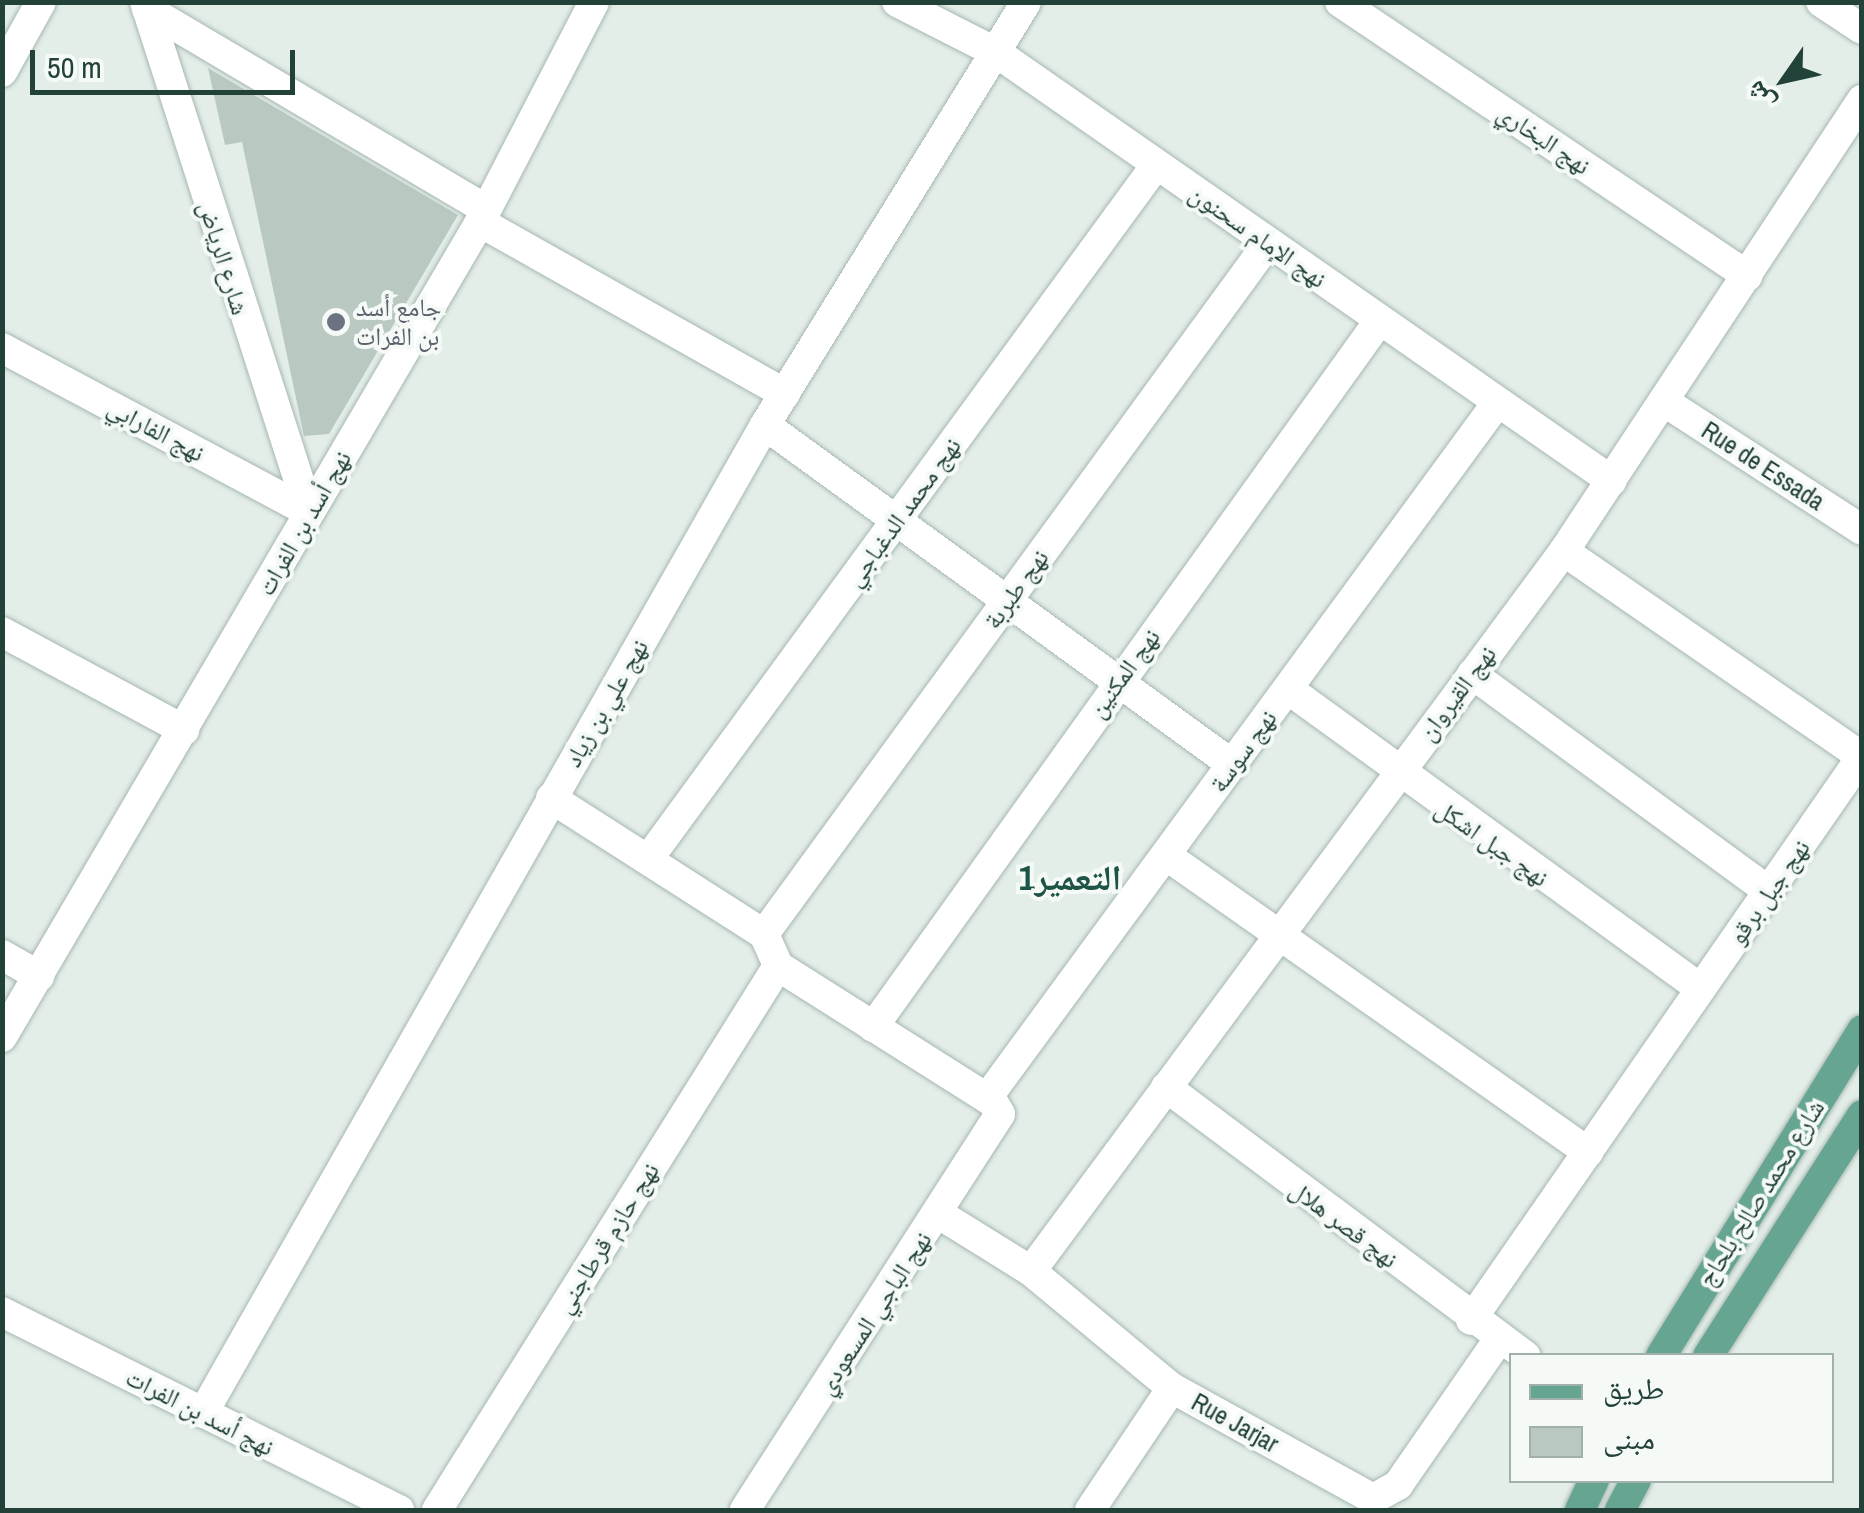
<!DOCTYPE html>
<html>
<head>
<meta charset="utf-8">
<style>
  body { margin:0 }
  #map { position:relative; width:1864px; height:1513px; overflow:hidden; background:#e4eee9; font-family:"Archivo Narrow","Noto Naskh Arabic",sans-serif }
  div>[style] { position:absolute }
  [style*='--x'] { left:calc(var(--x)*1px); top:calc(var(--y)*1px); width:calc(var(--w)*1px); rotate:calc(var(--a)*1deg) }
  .building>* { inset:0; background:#b9c9c2 }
  .roads { filter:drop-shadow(0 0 2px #a6b7b0) drop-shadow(0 0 2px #a6b7b0) }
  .street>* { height:30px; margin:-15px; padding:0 15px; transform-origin:15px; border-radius:15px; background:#fff }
  .secondary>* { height:30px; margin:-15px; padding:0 15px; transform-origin:15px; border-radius:15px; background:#fff }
  .primary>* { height:30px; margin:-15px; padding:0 15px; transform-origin:15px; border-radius:15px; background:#67a593 }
  .dots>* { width:28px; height:28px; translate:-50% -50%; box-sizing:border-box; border:5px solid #f5faf7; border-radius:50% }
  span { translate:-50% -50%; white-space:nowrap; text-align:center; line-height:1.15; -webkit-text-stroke:8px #f5faf7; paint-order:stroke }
  .street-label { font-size:25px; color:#224138 }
  .worship-label { font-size:25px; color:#5b616d }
  .left { translate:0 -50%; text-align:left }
  .district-label { font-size:35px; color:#1d5445; font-weight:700 }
  .frame { position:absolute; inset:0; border:5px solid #224138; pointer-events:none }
  .legend { position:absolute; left:1509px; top:1353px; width:325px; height:130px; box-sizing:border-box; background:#f5faf7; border:2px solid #a1b0ab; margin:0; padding:12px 18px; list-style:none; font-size:30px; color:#224138 }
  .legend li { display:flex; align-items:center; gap:20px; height:50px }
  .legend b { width:50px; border:2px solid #a1b0ab }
  .north { position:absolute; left:1734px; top:30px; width:100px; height:100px; -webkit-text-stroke:8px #f5faf7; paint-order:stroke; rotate:236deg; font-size:28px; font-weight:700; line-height:40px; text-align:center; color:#224138 }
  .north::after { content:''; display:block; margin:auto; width:35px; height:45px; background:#224138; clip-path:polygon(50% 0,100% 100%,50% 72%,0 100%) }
  .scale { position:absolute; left:30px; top:50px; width:265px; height:45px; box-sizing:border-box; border:5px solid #224138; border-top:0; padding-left:12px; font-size:30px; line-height:35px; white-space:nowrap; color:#224138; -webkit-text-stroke:8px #f5faf7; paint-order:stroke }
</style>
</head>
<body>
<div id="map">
  <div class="building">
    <i style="clip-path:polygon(208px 68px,458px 215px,329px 434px,304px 436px,242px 142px,225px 145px)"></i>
  </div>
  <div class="roads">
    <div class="street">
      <i style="--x:897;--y:2;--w:112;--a:27"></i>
      <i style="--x:997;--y:53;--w:749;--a:34.84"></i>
      <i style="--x:1340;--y:2;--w:491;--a:33.9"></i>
      <i style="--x:1821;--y:2;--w:49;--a:33.4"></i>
      <i style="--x:147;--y:9;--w:393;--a:30.6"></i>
      <i style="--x:2;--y:72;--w:80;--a:-60.9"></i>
      <i style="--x:480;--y:222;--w:350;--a:29.4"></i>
      <i style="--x:2;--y:348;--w:348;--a:28.1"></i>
      <i style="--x:1665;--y:402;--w:235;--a:33"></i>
      <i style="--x:765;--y:425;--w:578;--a:36"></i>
      <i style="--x:2;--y:632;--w:207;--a:28.3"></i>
      <i style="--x:1472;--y:674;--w:368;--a:36.2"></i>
      <i style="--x:1288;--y:689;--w:510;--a:35.99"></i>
      <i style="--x:551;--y:798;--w:253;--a:32.6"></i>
      <i style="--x:764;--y:934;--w:35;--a:66"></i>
      <i style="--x:778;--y:966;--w:254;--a:32.3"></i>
      <i style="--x:993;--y:1102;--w:14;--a:60"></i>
      <i style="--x:1000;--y:1114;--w:471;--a:122.8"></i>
      <i style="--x:1167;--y:856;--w:515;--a:35.11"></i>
      <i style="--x:649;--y:858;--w:859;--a:-53.81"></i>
      <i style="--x:764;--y:934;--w:855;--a:-53.89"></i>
      <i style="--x:2;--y:955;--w:43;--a:29.6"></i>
      <i style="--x:873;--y:1027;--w:869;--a:-54.37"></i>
      <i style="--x:1166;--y:1087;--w:449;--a:36.8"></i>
      <i style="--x:987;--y:1098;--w:862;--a:-53.73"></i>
      <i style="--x:939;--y:1214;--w:108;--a:31.8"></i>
      <i style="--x:1031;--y:1271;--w:183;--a:39.7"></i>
      <i style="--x:1172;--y:1388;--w:230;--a:28.9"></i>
      <i style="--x:1373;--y:1499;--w:29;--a:-29"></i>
      <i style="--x:1398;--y:1485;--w:178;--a:-55.3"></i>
      <i style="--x:1031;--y:1271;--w:896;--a:-53.49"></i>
      <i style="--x:1564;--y:551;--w:541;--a:-56.55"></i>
      <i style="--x:1471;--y:1320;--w:679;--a:-55.26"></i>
      <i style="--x:1858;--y:762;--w:13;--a:-117"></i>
      <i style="--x:1852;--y:750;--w:350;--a:-145.4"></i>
      <i style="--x:203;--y:1413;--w:1137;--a:-60.37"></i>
      <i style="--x:765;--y:425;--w:497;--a:-58.3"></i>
      <i style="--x:437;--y:1510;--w:642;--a:-57.92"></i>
      <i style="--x:1090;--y:1510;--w:147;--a:-56.1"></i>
    </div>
    <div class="secondary">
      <i style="--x:145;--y:2;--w:536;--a:72.17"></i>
      <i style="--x:2;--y:1037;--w:945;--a:-59.61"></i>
      <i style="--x:480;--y:222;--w:248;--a:-62.6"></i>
      <i style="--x:2;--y:1312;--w:444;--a:26.5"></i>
    </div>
    <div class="primary">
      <i style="--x:1661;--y:1356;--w:383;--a:-58.3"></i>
      <i style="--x:1708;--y:1356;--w:286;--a:-57.4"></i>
      <i style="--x:1580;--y:1510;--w:33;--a:-65"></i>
      <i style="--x:1620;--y:1510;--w:34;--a:-62"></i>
    </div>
  </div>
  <div class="dots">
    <i style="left:336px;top:322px;background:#6b7280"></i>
  </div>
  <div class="street-label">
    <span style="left:1544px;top:139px;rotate:34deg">نهج البخاري</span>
    <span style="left:1258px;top:236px;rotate:35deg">نهج الإمام سحنون</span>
    <span style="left:224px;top:258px;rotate:73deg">شارع الرياض</span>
    <span style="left:156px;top:430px;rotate:28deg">نهج الفارابي</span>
    <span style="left:1763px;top:466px;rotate:33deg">Rue de Essada</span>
    <span style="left:903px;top:512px;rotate:-54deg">نهج محمد الدغباجي</span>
    <span style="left:304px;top:523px;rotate:-60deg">نهج أسد بن الفرات</span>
    <span style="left:1016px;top:589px;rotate:-54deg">نهج طبربة</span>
    <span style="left:1124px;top:673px;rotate:-54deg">نهج المكنين</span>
    <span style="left:1457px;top:693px;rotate:-53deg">نهج القيروان</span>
    <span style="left:606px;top:703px;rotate:-60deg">نهج علي بن زياد</span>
    <span style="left:1243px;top:751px;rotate:-54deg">نهج سوسة</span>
    <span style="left:1492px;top:843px;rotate:35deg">نهج جبل اشكل</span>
    <span style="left:1769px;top:892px;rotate:-55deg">نهج جبل برقو</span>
    <span style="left:1761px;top:1193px;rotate:-58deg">شارع محمد صالح بلحاج</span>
    <span style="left:1344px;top:1224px;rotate:37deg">نهج قصر هلال</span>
    <span style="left:607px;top:1238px;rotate:-58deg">نهج حازم قرطاجني</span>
    <span style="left:874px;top:1313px;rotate:-57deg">نهج الباجي المسعودي</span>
    <span style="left:200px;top:1412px;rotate:27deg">نهج أسد بن الفرات</span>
    <span style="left:1235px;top:1423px;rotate:29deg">Rue Jarjar</span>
  </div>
  <div class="worship-label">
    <span class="left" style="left:356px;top:322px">جامع أسد<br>بن الفرات</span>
  </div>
  <div class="district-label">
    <span style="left:1070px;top:878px">التعمير1</span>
  </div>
  <div class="frame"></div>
  <ul class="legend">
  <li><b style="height:12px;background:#67a593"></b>طريق</li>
  <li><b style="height:28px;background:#b9c9c2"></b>مبنى</li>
  </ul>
  <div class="north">ش</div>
  <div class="scale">50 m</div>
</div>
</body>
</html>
